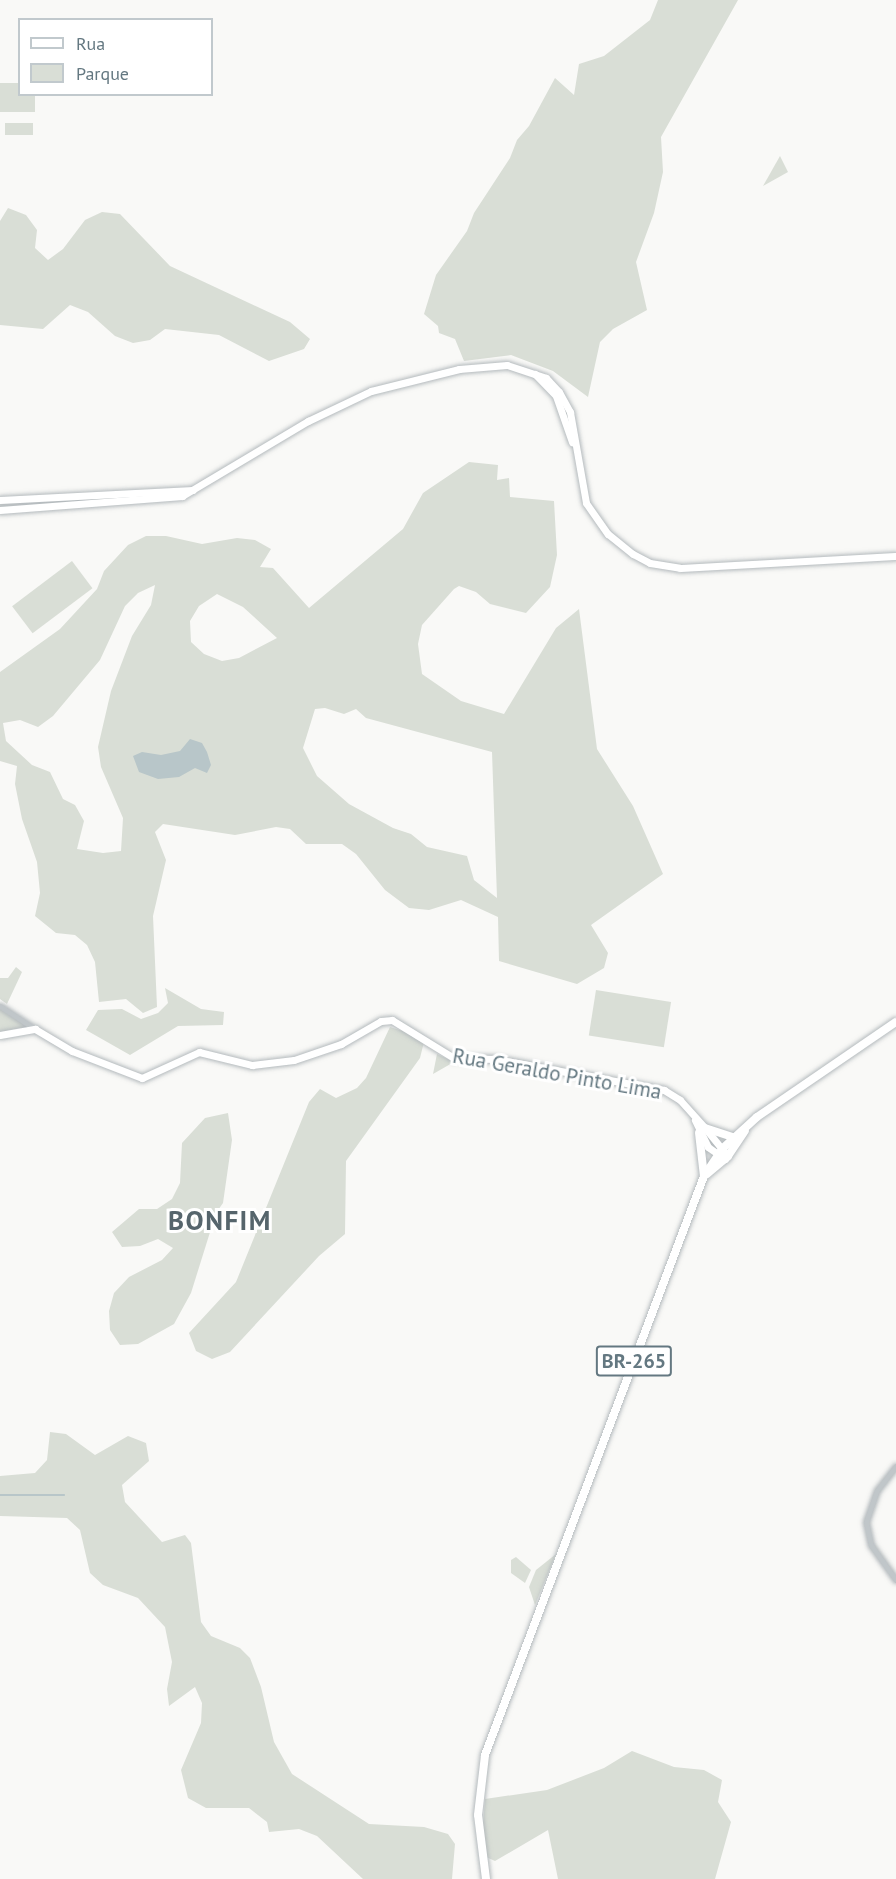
<!DOCTYPE html>
<html>
<head>
<meta charset="utf-8">
<style>
  body { margin:0 }
  #map { position:relative; width:896px; height:1879px; overflow:hidden; background:#f9f9f7; font-family:"PT Sans",sans-serif }
  div>[style] { position:absolute }
  [style*='--x'] { left:calc(var(--x)*1px); top:calc(var(--y)*1px); width:calc(var(--w)*1px); rotate:calc(var(--a)*1deg) }
  .green>* { inset:0; background:#d9ded6; transform-origin:0 0 }
  .water>* { inset:0; background:#b8c6c9 }
  .stream>* { height:1.5px; margin:-0.75px; padding:0 0.75px; transform-origin:0.75px; border-radius:0.75px; background:#b8c6c9 }
  .roads { filter:drop-shadow(0 0 2px #b4babd) drop-shadow(0 0 2px #b4babd) }
  .minor>* { height:5px; margin:-2.5px; padding:0 2.5px; transform-origin:2.5px; border-radius:2.5px; background:#c0c6c9 }
  .major>* { height:7px; margin:-3.5px; padding:0 3.5px; transform-origin:3.5px; border-radius:3.5px; background:#fff }
  .highway>* { height:8px; margin:-4px; padding:0 4px; transform-origin:4px; border-radius:4px; background:#fff }
  span { translate:-50% -50%; white-space:nowrap; text-align:center; line-height:1.15; -webkit-text-stroke:6px #fff; paint-order:stroke }
  .shield-label span { padding:2px 4px; background:#fff; border:2px solid; border-radius:4px; -webkit-text-stroke-width:0 }
  .shield-label { font-size:20px; color:#647881; font-weight:700 }
  .street-label { font-size:21px; color:#647881 }
  .district-label { font-size:27px; color:#56656c; font-weight:700; letter-spacing:1.5px }
  .legend { position:absolute; left:18px; top:18px; width:195px; height:78px; box-sizing:border-box; background:#fff; border:2px solid #c1c9cd; margin:0; padding:8px 10px; list-style:none; font-size:18px; color:#647881 }
  .legend li { display:flex; align-items:center; gap:12px; height:30px }
  .legend b { width:30px; border:2px solid #c1c9cd }
</style>
</head>
<body>
<div id="map">
  <div class="green">
    <i style="clip-path:polygon(658px 0,738px 0,661px 137px,663px 172px,654px 213px,636px 262px,647px 310px,613px 329px,600px 342px,588px 397px,553px 371px,511px 355px,464px 361px,455px 339px,439px 333px,438px 326px,424px 314px,436px 275px,467px 231px,474px 213px,510px 158px,517px 140px,529px 126px,555px 78px,574px 95px,579px 64px,604px 56px,650px 20px)"></i>
    <i style="clip-path:polygon(0 83px,19px 83px,20px 94px,35px 95px,35px 112px,0 112px)"></i>
    <i style="left:5px;top:123px;width:28px;height:12px"></i>
    <i style="clip-path:polygon(780px 156px,788px 172px,763px 186px)"></i>
    <i style="clip-path:polygon(8px 208px,26px 215px,37px 230px,35px 248px,48px 260px,63px 249px,85px 220px,102px 212px,120px 214px,170px 266px,290px 322px,310px 339px,304px 349px,269px 361px,219px 335px,165px 329px,150px 340px,133px 343px,115px 336px,88px 312px,70px 305px,43px 329px,0 325px,0 221px)"></i>
    <i style="clip-path:polygon(evenodd,469px 462px,498px 465px,497px 480px,509px 478px,510px 497px,554px 501px,557px 555px,550px 587px,526px 613px,490px 604px,476px 592px,459px 586px,454px 589px,422px 625px,418px 644px,422px 674px,461px 701px,504px 714px,556px 628px,579px 609px,597px 749px,633px 806px,663px 874px,591px 925px,608px 953px,604px 968px,577px 984px,499px 961px,498px 917px,461px 900px,429px 910px,409px 908px,385px 890px,356px 854px,342px 844px,306px 844px,290px 829px,276px 827px,235px 835px,163px 824px,155px 832px,166px 860px,153px 916px,157px 1007px,143px 1013px,126px 999px,99px 1002px,95px 962px,87px 945px,75px 935px,56px 933px,35px 916px,40px 893px,37px 862px,22px 819px,15px 784px,17px 766px,0 761px,0 672px,60px 629px,97px 589px,104px 571px,128px 545px,146px 536px,166px 536px,202px 544px,237px 538px,255px 540px,271px 549px,260px 567px,273px 568px,309px 608px,403px 529px,423px 493px,469px 462px,155px 585px,151px 605px,132px 636px,111px 691px,98px 747px,101px 767px,123px 818px,121px 851px,103px 853px,77px 849px,84px 821px,75px 805px,63px 799px,50px 772px,32px 765px,6px 741px,3px 723px,20px 720px,38px 727px,53px 716px,100px 660px,125px 606px,138px 593px,155px 585px,469px 462px,217px 594px,243px 607px,277px 638px,239px 658px,222px 661px,204px 654px,191px 642px,190px 621px,199px 606px,217px 594px,469px 462px,325px 708px,344px 714px,356px 709px,366px 718px,492px 752px,497px 898px,474px 880px,467px 856px,427px 847px,411px 834px,393px 828px,349px 804px,317px 776px,303px 748px,315px 709px,325px 708px)"></i>
    <i style="left:72px;top:561px;width:34px;height:75px;rotate:53deg"></i>
    <i style="clip-path:polygon(16px 967px,22px 972px,7px 1004px,0 999px,0 978px,8px 978px)"></i>
    <i style="clip-path:polygon(165px 988px,201px 1009px,224px 1012px,223px 1025px,178px 1026px,130px 1055px,86px 1030px,98px 1010px,122px 1009px,141px 1019px,158px 1013px,168px 1003px)"></i>
    <i style="left:596px;top:990px;width:76px;height:46px;rotate:9deg"></i>
    <i style="clip-path:polygon(0 1009px,24px 1024px,25px 1027px,0 1032px)"></i>
    <i style="clip-path:polygon(390px 1027px,425px 1038px,420px 1058px,346px 1161px,345px 1234px,319px 1256px,230px 1352px,212px 1359px,196px 1351px,189px 1333px,236px 1282px,309px 1102px,320px 1089px,336px 1098px,357px 1088px,366px 1078px)"></i>
    <i style="clip-path:polygon(437px 1054px,454px 1062px,433px 1074px)"></i>
    <i style="clip-path:polygon(228px 1113px,232px 1140px,223px 1203px,216px 1213px,191px 1293px,174px 1324px,138px 1344px,120px 1345px,110px 1330px,109px 1311px,114px 1293px,129px 1277px,162px 1260px,173px 1248px,158px 1239px,140px 1246px,122px 1247px,112px 1232px,139px 1209px,157px 1209px,172px 1199px,180px 1183px,182px 1143px,205px 1118px)"></i>
    <i style="clip-path:polygon(50px 1432px,66px 1434px,95px 1455px,128px 1436px,146px 1443px,149px 1461px,122px 1485px,125px 1502px,162px 1542px,185px 1535px,191px 1543px,201px 1622px,211px 1636px,240px 1648px,250px 1658px,261px 1687px,274px 1742px,292px 1774px,369px 1824px,424px 1827px,448px 1834px,455px 1844px,452px 1879px,363px 1879px,317px 1836px,299px 1829px,269px 1832px,267px 1822px,249px 1808px,206px 1808px,188px 1798px,181px 1770px,201px 1723px,202px 1703px,195px 1687px,169px 1706px,167px 1689px,172px 1662px,165px 1627px,138px 1598px,103px 1585px,90px 1573px,80px 1530px,67px 1518px,0 1516px,0 1476px,35px 1473px,47px 1460px)"></i>
    <i style="clip-path:polygon(556px 1554px,535px 1605px,529px 1587px,536px 1570px)"></i>
    <i style="clip-path:polygon(516px 1557px,531px 1570px,525px 1583px,511px 1573px,511px 1560px)"></i>
    <i style="clip-path:polygon(632px 1751px,674px 1767px,704px 1770px,722px 1780px,718px 1802px,731px 1822px,715px 1879px,558px 1879px,548px 1830px,495px 1861px,486px 1857px,482px 1840px,485px 1799px,547px 1790px,604px 1768px)"></i>
  </div>
  <div class="water">
    <i style="clip-path:polygon(190px 739px,202px 743px,207px 752px,211px 765px,207px 773px,195px 768px,179px 777px,158px 779px,139px 772px,133px 756px,142px 752px,161px 755px,180px 751px)"></i>
  </div>
  <div class="stream">
    <i style="--x:0;--y:1495;--w:64;--a:0"></i>
  </div>
  <div class="roads">
    <div class="minor">
      <i style="--x:0;--y:1006;--w:42;--a:33.3"></i>
      <i style="--x:896;--y:1466;--w:31;--a:128"></i>
      <i style="--x:877;--y:1490;--w:34;--a:109"></i>
      <i style="--x:866;--y:1522;--w:24;--a:78"></i>
      <i style="--x:871;--y:1545;--w:43;--a:54.5"></i>
    </div>
    <div class="major">
      <i style="--x:535;--y:374;--w:30;--a:46"></i>
      <i style="--x:556;--y:396;--w:49;--a:70.8"></i>
      <i style="--x:0;--y:500;--w:193;--a:-3"></i>
      <i style="--x:0;--y:510;--w:183;--a:-4.4"></i>
      <i style="--x:182;--y:496;--w:147;--a:-30.8"></i>
      <i style="--x:308;--y:421;--w:70;--a:-25.5"></i>
      <i style="--x:371;--y:391;--w:91;--a:-14"></i>
      <i style="--x:459;--y:369;--w:48;--a:-4.8"></i>
      <i style="--x:507;--y:365;--w:41;--a:18.4"></i>
      <i style="--x:546;--y:378;--w:19;--a:47"></i>
      <i style="--x:559;--y:392;--w:23;--a:61"></i>
      <i style="--x:570;--y:412;--w:92;--a:80"></i>
      <i style="--x:586;--y:503;--w:38;--a:55"></i>
      <i style="--x:608;--y:534;--w:32;--a:39"></i>
      <i style="--x:633;--y:554;--w:19;--a:28"></i>
      <i style="--x:650;--y:563;--w:30;--a:9"></i>
      <i style="--x:680;--y:568;--w:216;--a:-3.2"></i>
      <i style="--x:0;--y:1035;--w:36;--a:-10"></i>
      <i style="--x:35;--y:1029;--w:43;--a:30.7"></i>
      <i style="--x:72;--y:1051;--w:75;--a:21.1"></i>
      <i style="--x:142;--y:1078;--w:63;--a:-24.5"></i>
      <i style="--x:199;--y:1052;--w:55;--a:13.8"></i>
      <i style="--x:252;--y:1065;--w:42;--a:-6.8"></i>
      <i style="--x:294;--y:1060;--w:50;--a:-18.8"></i>
      <i style="--x:341;--y:1044;--w:46;--a:-29.9"></i>
      <i style="--x:381;--y:1021;--w:11;--a:-5"></i>
      <i style="--x:392;--y:1020;--w:73;--a:31.5"></i>
      <i style="--x:454;--y:1058;--w:41;--a:1.4"></i>
      <i style="--x:495;--y:1059;--w:172;--a:10.4"></i>
      <i style="--x:664;--y:1090;--w:19;--a:32"></i>
      <i style="--x:680;--y:1100;--w:38;--a:48"></i>
      <i style="--x:705;--y:1128;--w:36;--a:51"></i>
      <i style="--x:728;--y:1156;--w:4;--a:135"></i>
      <i style="--x:725;--y:1159;--w:21;--a:-145"></i>
      <i style="--x:708;--y:1147;--w:30;--a:-116"></i>
    </div>
    <div class="highway">
      <i style="--x:705;--y:1128;--w:29;--a:18"></i>
      <i style="--x:699;--y:1133;--w:43;--a:83.4"></i>
      <i style="--x:728;--y:1156;--w:30;--a:-56"></i>
      <i style="--x:707;--y:1174;--w:23;--a:-40"></i>
      <i style="--x:486;--y:1879;--w:64;--a:-97.1"></i>
      <i style="--x:478;--y:1815;--w:60;--a:-83.3"></i>
      <i style="--x:485;--y:1755;--w:619;--a:-69.28"></i>
      <i style="--x:704;--y:1176;--w:32;--a:-56"></i>
      <i style="--x:722;--y:1149;--w:47;--a:-42.4"></i>
      <i style="--x:757;--y:1117;--w:168;--a:-34.4"></i>
    </div>
  </div>
  <div class="shield-label">
    <span style="left:634px;top:1361px">BR-265</span>
  </div>
  <div class="street-label">
    <span style="left:557px;top:1074px;rotate:10deg">Rua Geraldo Pinto Lima</span>
  </div>
  <div class="district-label">
    <span style="left:220px;top:1221px">BONFIM</span>
  </div>
  <ul class="legend">
  <li><b style="height:8px;background:#fff"></b>Rua</li>
  <li><b style="height:16px;background:#d9ded6"></b>Parque</li>
  </ul>
</div>
</body>
</html>
